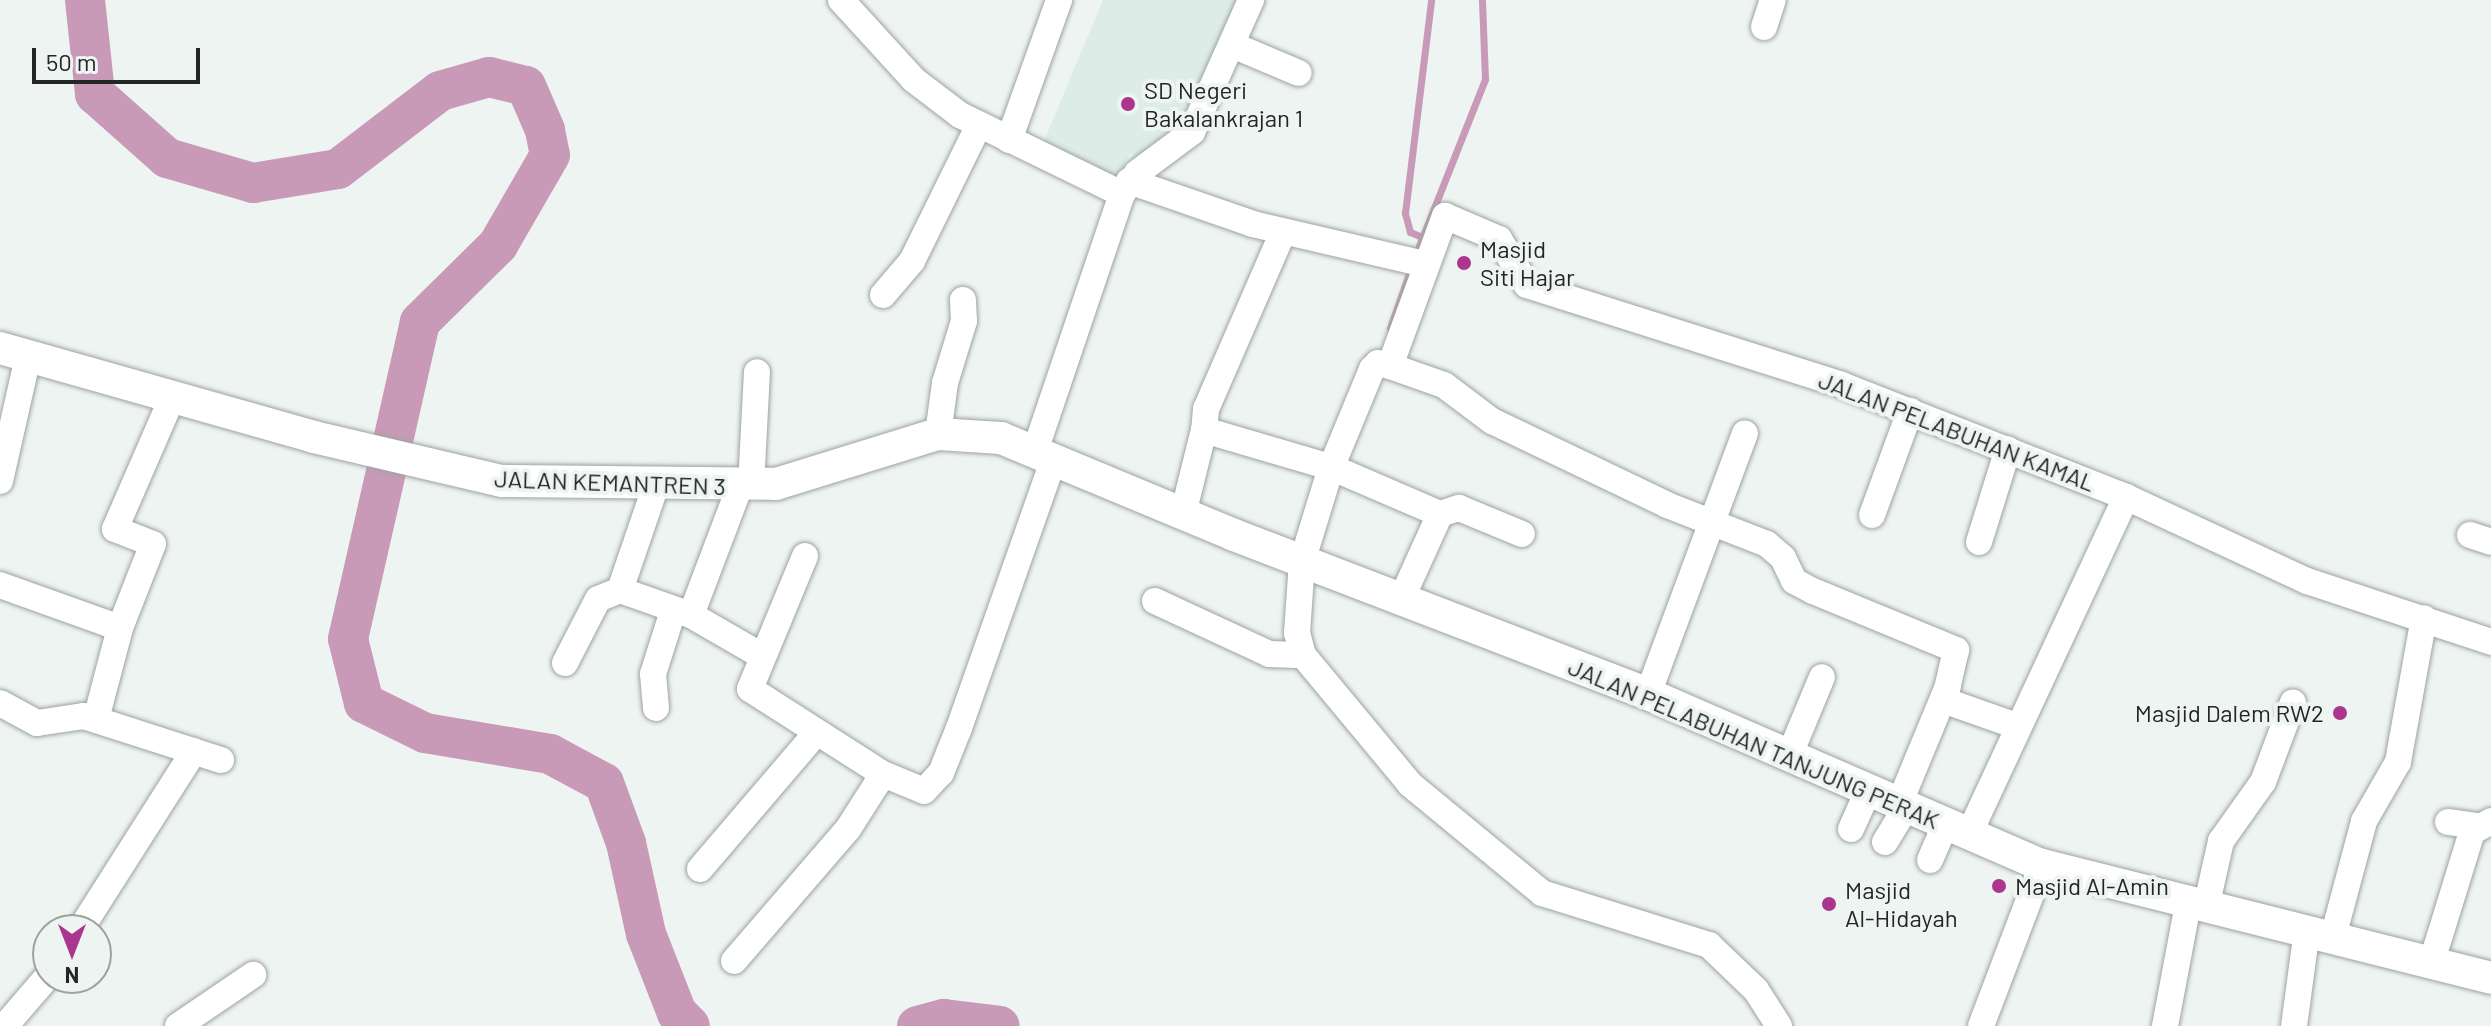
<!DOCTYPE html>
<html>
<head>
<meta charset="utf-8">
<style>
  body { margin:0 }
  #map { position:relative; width:2491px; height:1026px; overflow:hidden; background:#eef4f1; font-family:Barlow,sans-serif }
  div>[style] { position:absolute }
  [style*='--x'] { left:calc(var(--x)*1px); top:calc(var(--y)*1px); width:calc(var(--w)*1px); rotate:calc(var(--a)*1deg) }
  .built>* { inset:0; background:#ddece6 }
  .stream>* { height:7px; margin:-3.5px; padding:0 3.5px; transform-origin:3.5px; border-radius:3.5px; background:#c89ab8 }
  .river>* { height:40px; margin:-20px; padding:0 20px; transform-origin:20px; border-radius:20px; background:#c89ab8 }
  .roads { filter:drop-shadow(0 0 2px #9da3a0) drop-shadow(0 0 2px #9da3a0) }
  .minor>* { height:26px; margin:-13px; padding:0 13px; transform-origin:13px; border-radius:13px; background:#fff }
  .tertiary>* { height:32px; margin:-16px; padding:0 16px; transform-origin:16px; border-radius:16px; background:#fff }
  .dots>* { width:22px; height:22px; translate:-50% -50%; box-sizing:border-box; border:4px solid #eef4f1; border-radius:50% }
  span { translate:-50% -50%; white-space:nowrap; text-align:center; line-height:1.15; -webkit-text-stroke:8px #eef4f1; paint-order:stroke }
  .poi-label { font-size:24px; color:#232625 }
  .left { translate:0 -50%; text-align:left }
  .right { translate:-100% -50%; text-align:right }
  .street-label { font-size:24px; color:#232625 }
  .north { position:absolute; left:32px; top:914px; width:80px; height:80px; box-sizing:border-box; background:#eef4f1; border:2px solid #9da29f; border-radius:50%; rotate:180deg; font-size:22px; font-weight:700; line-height:32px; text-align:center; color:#232625 }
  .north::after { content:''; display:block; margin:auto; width:28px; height:36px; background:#ab368d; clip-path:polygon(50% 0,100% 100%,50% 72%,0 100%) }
  .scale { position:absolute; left:32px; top:48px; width:168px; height:36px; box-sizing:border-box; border:4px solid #232625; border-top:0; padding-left:10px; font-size:24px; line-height:28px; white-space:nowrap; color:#232625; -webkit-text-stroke:6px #eef4f1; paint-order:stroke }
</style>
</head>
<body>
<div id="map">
  <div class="built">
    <i style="clip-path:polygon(1103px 0,1239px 0,1187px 122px,1146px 160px,1130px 153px,1115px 184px,1041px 148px)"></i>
  </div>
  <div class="stream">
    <i style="--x:1422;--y:237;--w:13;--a:-157"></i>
    <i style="--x:1410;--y:232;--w:20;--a:-105"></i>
    <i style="--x:1405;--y:213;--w:215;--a:-83"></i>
    <i style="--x:1415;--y:256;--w:190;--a:-68.4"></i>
    <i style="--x:1485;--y:79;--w:79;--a:-92.2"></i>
    <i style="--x:1390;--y:328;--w:64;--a:-70.7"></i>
  </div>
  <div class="river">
    <i style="--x:85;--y:0;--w:95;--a:83.9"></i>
    <i style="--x:95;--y:94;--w:96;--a:41.6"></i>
    <i style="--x:167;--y:158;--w:90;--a:16.2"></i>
    <i style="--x:253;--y:183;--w:86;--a:-9.4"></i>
    <i style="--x:338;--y:169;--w:128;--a:-37.4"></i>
    <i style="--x:440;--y:91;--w:51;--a:-15.9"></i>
    <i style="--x:489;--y:77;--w:38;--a:14"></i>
    <i style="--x:526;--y:86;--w:48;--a:66.6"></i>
    <i style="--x:545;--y:130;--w:25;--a:79"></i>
    <i style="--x:550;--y:155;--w:104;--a:120"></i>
    <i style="--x:498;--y:245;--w:110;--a:135.4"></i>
    <i style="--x:420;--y:322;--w:325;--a:102.8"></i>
    <i style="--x:348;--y:639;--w:66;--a:76"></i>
    <i style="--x:364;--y:703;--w:68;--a:26.2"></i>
    <i style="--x:425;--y:733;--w:127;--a:9.5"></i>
    <i style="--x:550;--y:754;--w:61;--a:28.2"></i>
    <i style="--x:604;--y:783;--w:64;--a:69.9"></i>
    <i style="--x:626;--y:843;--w:93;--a:77.6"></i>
    <i style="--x:646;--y:934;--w:85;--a:68.6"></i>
    <i style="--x:677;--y:1013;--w:18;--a:45"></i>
    <i style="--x:917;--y:1026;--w:28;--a:-15"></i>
    <i style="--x:944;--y:1019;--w:56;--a:7.1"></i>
  </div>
  <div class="roads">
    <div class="minor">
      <i style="--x:841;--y:0;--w:108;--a:47.6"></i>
      <i style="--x:914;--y:80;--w:58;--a:37.3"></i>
      <i style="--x:960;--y:115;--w:180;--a:26"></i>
      <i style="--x:1764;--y:27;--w:28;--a:-72"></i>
      <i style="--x:1235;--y:46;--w:69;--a:22.9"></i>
      <i style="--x:1009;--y:140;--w:149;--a:-70.3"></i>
      <i style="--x:1129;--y:181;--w:131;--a:19.1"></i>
      <i style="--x:1253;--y:224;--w:177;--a:13.1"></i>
      <i style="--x:1283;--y:232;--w:193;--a:113.5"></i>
      <i style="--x:1206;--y:409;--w:21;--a:95"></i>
      <i style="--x:1204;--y:430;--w:134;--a:16.4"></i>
      <i style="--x:1333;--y:468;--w:116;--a:23.3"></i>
      <i style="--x:883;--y:295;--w:45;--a:-49.5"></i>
      <i style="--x:912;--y:261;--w:152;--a:-63.8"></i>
      <i style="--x:1390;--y:366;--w:57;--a:19.4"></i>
      <i style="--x:1444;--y:385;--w:60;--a:36.9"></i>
      <i style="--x:1492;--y:421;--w:194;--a:25.6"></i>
      <i style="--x:1667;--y:505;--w:107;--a:21.3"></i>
      <i style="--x:1767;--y:544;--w:21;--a:41"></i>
      <i style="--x:1783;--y:558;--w:25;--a:64"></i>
      <i style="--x:1794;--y:581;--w:21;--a:28"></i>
      <i style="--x:1813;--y:591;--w:155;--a:22.4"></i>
      <i style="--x:1956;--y:650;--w:37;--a:103"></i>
      <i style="--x:1948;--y:686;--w:126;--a:112.5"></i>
      <i style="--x:938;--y:434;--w:51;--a:-82.2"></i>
      <i style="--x:945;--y:383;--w:65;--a:-73"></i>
      <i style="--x:964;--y:321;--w:21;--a:-93"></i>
      <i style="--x:1035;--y:451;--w:271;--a:-71.3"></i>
      <i style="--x:1122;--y:194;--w:26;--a:-54"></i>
      <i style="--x:1137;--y:173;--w:69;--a:-36.7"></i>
      <i style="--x:1192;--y:132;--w:145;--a:-65.9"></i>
      <i style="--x:0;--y:481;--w:127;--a:-77.3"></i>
      <i style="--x:656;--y:485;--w:111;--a:108.9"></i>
      <i style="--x:620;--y:590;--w:75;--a:19.4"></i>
      <i style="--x:691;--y:615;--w:80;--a:30.1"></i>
      <i style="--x:751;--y:486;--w:114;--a:-87"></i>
      <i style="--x:1183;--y:514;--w:87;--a:-76"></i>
      <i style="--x:1872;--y:515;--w:111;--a:-69.9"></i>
      <i style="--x:2470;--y:535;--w:22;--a:18"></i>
      <i style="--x:1979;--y:542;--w:97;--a:-72.7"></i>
      <i style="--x:805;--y:556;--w:144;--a:112.5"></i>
      <i style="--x:750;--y:689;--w:158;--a:32.6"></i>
      <i style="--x:883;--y:774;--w:44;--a:22.5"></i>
      <i style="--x:924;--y:791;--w:25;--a:-47"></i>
      <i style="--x:941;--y:773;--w:48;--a:-68.2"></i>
      <i style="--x:959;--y:728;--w:286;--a:-70.6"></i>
      <i style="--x:0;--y:585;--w:127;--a:19.7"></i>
      <i style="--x:1401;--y:600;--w:94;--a:-65.6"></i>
      <i style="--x:1440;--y:514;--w:20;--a:-18"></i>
      <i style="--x:1459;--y:508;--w:68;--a:22.4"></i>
      <i style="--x:1155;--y:601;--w:126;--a:24.9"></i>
      <i style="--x:1269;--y:654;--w:34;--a:2"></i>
      <i style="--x:691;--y:615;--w:138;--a:-69.2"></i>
      <i style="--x:565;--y:663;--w:72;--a:-62.7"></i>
      <i style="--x:598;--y:599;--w:24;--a:-22"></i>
      <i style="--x:1648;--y:694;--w:278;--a:-69.6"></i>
      <i style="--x:1943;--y:700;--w:78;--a:19.4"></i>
      <i style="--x:0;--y:703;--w:42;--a:28.4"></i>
      <i style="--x:37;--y:723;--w:48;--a:-8.5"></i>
      <i style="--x:84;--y:716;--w:144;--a:17.8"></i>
      <i style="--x:656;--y:708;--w:34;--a:-95"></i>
      <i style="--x:653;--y:674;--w:66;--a:-72.4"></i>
      <i style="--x:96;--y:719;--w:94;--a:-75.2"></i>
      <i style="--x:120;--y:628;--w:90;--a:-68.6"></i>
      <i style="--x:153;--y:544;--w:41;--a:-158.5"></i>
      <i style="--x:115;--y:529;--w:143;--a:-66.5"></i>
      <i style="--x:1790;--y:754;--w:83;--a:-67.4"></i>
      <i style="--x:2448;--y:822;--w:30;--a:8"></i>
      <i style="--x:1851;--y:829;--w:44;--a:-65.8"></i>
      <i style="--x:1969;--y:834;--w:372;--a:-65"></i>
      <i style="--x:1885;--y:842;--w:42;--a:-58.6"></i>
      <i style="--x:1930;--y:860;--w:40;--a:-66.6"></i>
      <i style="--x:700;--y:869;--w:179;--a:-49.5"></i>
      <i style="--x:2207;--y:903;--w:64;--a:-77.3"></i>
      <i style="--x:2221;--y:841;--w:72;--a:-54.6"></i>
      <i style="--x:2263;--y:782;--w:85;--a:-69.4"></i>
      <i style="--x:80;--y:930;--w:212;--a:-57.5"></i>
      <i style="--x:2333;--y:937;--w:120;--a:-75"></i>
      <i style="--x:2364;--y:821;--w:68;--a:-60"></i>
      <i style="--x:2398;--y:762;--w:146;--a:-79.8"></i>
      <i style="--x:734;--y:961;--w:174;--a:-49.2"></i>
      <i style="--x:848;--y:829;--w:65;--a:-57.5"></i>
      <i style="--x:2432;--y:961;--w:135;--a:-72.8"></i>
      <i style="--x:2472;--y:832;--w:22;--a:-30"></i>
      <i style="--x:5;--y:1026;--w:66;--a:-49.3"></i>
      <i style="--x:178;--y:1026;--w:91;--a:-34.2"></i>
      <i style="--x:1779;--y:1026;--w:43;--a:-122.6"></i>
      <i style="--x:1756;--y:990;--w:65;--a:-136.2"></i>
      <i style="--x:1709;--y:945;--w:175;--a:-162.7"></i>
      <i style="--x:1542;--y:893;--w:171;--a:-140.5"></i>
      <i style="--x:1410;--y:784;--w:168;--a:-129.7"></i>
      <i style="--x:1303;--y:655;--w:23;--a:-105"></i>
      <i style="--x:1297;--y:633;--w:71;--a:-86"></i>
      <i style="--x:1302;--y:562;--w:98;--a:-72.9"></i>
      <i style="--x:1331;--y:468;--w:107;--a:-67.5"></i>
      <i style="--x:1372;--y:369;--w:8;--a:-45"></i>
      <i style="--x:1378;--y:363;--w:12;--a:14"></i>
      <i style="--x:1390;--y:366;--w:160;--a:-69.9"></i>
      <i style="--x:1445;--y:216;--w:59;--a:23.1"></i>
      <i style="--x:1499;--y:239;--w:54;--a:58.7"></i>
      <i style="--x:1527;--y:285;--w:330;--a:17.6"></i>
      <i style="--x:1842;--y:385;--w:305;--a:21.5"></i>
      <i style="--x:2126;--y:497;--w:200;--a:24.9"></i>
      <i style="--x:2307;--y:581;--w:194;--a:18.3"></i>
      <i style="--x:1981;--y:1026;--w:172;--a:-69.2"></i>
      <i style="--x:2165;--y:1026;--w:129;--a:-79.3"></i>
      <i style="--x:2294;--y:1026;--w:97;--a:-82.3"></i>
    </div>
    <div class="tertiary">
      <i style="--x:0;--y:348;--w:326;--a:15.8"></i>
      <i style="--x:314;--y:437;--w:193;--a:13.2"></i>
      <i style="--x:502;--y:481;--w:274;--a:0.6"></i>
      <i style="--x:776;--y:484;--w:170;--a:-17.2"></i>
      <i style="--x:938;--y:434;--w:63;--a:3.6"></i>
      <i style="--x:1001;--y:438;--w:252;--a:22.6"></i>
      <i style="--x:1234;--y:535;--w:443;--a:21"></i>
      <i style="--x:1648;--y:694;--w:430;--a:23.5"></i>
      <i style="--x:2042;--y:865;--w:463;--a:14.1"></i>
    </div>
  </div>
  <div class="dots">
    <i style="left:1128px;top:104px;background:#ab368d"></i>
    <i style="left:1464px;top:263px;background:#ab368d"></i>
    <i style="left:2340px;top:713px;background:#ab368d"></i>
    <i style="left:1999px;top:886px;background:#ab368d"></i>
    <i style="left:1829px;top:904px;background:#ab368d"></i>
  </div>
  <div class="poi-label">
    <span class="left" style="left:1144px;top:104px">SD Negeri<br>Bakalankrajan 1</span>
    <span class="left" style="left:1480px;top:263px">Masjid<br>Siti Hajar</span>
    <span class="right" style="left:2324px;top:713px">Masjid Dalem RW2</span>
    <span class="left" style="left:2015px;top:886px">Masjid Al-Amin</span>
    <span class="left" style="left:1845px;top:904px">Masjid<br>Al-Hidayah</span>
  </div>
  <div class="street-label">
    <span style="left:1957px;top:431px;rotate:21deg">JALAN PELABUHAN KAMAL</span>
    <span style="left:610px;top:482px;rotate:2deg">JALAN KEMANTREN 3</span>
    <span style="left:1754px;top:743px;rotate:23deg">JALAN PELABUHAN TANJUNG PERAK</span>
  </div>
  <div class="north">N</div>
  <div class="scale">50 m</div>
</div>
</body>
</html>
